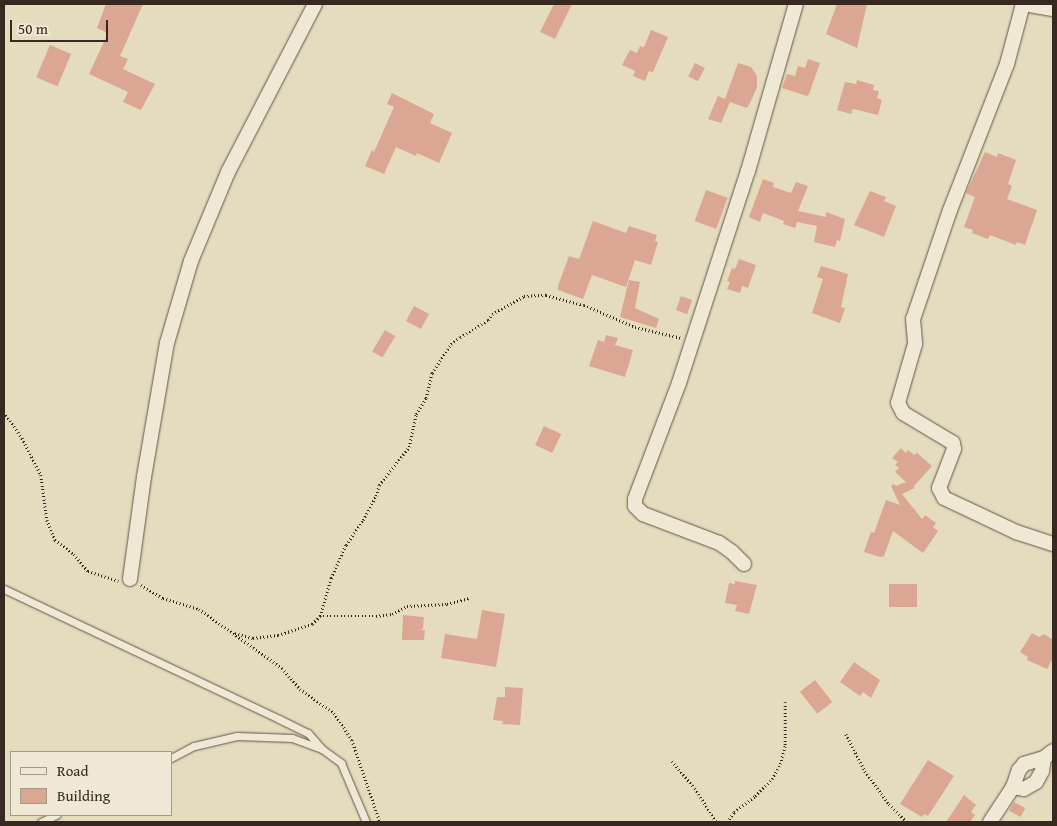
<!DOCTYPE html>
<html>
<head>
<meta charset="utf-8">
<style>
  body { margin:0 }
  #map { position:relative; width:1057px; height:826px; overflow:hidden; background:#e5dcbe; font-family:"Gentium Book Plus",serif }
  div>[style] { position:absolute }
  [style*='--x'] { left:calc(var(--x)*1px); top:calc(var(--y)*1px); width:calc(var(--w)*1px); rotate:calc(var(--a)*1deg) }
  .building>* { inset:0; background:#dba792; transform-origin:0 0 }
  .path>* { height:2.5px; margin-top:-1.25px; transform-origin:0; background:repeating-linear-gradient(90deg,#372820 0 1px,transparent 0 3.5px) }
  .roads { filter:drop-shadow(0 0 1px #625548) drop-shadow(0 0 1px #625548) }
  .lane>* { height:7px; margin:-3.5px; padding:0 3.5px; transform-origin:3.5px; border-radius:3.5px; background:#eee8d5 }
  .street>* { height:14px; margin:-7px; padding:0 7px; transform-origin:7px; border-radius:7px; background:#eee8d5 }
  span { translate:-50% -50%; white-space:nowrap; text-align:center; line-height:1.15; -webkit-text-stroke:4.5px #eee8d5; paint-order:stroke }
  .frame { position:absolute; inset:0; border:5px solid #372820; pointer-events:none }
  .legend { position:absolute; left:10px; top:751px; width:162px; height:65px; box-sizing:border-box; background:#eee8d5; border:1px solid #a59b8d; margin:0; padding:6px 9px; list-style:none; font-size:15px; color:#372820 }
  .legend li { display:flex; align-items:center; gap:10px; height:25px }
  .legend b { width:25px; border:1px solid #a59b8d }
  .scale { position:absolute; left:10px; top:20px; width:98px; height:22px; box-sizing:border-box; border:2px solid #372820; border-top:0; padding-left:6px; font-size:15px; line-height:18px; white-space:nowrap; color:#372820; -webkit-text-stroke:4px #eee8d5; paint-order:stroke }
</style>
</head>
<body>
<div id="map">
  <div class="building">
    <i style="clip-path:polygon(106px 4px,143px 4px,120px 56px,128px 59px,123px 69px,155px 84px,141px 110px,123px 102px,128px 92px,89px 74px,108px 33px,97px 28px)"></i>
    <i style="clip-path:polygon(554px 4px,572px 4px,555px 39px,540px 32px)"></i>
    <i style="clip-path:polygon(837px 4px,867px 4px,857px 48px,826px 34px)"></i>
    <i style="clip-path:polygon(651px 30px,668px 37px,653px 72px,649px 71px,645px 81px,633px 76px,635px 71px,622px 65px,630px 50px,637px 53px,640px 46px,644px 47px)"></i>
    <i style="left:50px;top:45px;width:23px;height:35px;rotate:23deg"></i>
    <i style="clip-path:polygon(808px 59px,820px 63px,809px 94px,807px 96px,782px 88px,787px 74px,795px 76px,798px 66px,805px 68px)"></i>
    <i style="left:695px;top:63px;width:11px;height:15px;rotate:27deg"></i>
    <i style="clip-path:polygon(738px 63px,751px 67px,757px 76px,757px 87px,750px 103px,747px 108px,730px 102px,721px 123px,708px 119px,718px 96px,725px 99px)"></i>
    <i style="clip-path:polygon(857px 80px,874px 85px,873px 90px,879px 91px,877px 98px,882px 100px,878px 115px,853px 109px,851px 114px,837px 110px,845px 82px,856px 84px)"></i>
    <i style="clip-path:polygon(392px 93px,434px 114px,430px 123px,452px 133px,439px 163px,417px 153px,416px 156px,396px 147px,384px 174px,365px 166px,372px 150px,374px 152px,394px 107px,387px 104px)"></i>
    <i style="clip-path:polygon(985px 152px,997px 157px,998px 153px,1016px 160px,1008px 184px,1012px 186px,1007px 199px,1037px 210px,1025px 245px,1017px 242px,1016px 245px,990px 235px,988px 239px,972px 233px,973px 230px,964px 227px,975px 197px,966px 193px)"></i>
    <i style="clip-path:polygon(763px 179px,774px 183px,773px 187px,791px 193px,796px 182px,808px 186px,798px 211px,826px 217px,826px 212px,845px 219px,840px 241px,837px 240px,835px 247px,814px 242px,817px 226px,797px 222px,795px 228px,783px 224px,784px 221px,763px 213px,760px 222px,749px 217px)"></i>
    <i style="left:706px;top:190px;width:23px;height:33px;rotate:20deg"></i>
    <i style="clip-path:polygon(870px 191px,886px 197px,884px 201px,896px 206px,884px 237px,854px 225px)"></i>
    <i style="clip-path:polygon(593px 221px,626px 233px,629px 226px,657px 235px,655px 241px,658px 242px,651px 265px,635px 260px,626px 287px,592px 275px,583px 299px,558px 290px,558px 286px,569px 256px,579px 259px)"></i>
    <i style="clip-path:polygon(739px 259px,756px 265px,748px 288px,742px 286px,740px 293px,727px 289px,730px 282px,727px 281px,732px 268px,735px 269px)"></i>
    <i style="clip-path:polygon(821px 266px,848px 274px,841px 307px,845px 308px,840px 323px,812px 313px,823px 279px,817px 277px)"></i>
    <i style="clip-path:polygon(629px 280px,640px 282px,635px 308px,659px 319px,656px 328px,620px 317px)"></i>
    <i style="left:681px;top:296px;width:12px;height:15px;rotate:20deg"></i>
    <i style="left:414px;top:306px;width:17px;height:17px;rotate:28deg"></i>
    <i style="left:385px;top:330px;width:12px;height:25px;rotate:31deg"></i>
    <i style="clip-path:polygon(606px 335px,618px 338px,615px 345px,633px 350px,625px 377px,589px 366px,598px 340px,604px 342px)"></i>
    <i style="left:544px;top:426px;width:19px;height:21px;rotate:25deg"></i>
    <i style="clip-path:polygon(901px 448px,906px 453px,908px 450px,914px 455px,917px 453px,932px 466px,914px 486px,915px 488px,902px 494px,922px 519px,925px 515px,936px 523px,933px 527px,938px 531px,923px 553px,893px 531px,884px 556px,880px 557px,864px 552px,866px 546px,871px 532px,874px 533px,886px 500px,900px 505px,891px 486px,894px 484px,896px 486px,906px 482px,895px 472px,899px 468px,895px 465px,898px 462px,892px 458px)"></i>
    <i style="clip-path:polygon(735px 581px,757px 585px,749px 614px,735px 611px,737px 605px,725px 603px,729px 583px,735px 584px)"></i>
    <i style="left:889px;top:584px;width:28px;height:23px"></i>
    <i style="clip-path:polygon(482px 610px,505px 614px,496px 667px,441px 658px,445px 634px,477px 639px)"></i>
    <i style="clip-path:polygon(403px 615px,424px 617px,423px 629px,419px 630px,425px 630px,424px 640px,402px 640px)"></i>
    <i style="clip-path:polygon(1032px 633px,1039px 637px,1044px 634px,1052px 639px,1053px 658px,1047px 669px,1027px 660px,1028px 657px,1020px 652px)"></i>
    <i style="clip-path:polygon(854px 662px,880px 680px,871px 698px,863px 692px,860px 696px,840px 682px)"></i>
    <i style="left:815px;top:680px;width:28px;height:19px;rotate:52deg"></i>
    <i style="clip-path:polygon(505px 687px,523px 688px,520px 725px,502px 724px,503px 721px,493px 720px,497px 697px,505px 697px)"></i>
    <i style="clip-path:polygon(928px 760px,954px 776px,928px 816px,924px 814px,922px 817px,900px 804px)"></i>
    <i style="clip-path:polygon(964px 795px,976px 805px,971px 812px,975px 815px,970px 822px,946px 822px)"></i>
    <i style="left:1014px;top:802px;width:13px;height:10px;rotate:29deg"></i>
  </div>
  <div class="path">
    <i style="--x:4;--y:412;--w:32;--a:55"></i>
    <i style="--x:22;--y:438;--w:42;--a:62.8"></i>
    <i style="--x:41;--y:475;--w:45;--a:82.4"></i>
    <i style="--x:47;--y:520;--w:22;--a:68"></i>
    <i style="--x:55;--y:540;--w:24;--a:36"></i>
    <i style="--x:74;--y:554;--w:22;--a:51"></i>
    <i style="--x:88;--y:571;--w:32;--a:18"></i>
    <i style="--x:141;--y:585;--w:26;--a:31"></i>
    <i style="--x:163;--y:598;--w:38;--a:17"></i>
    <i style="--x:199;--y:609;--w:102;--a:35.4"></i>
    <i style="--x:282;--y:668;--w:28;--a:49"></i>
    <i style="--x:300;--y:689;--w:42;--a:35.2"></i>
    <i style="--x:334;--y:713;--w:32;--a:56"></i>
    <i style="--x:352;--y:740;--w:87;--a:71.1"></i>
    <i style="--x:320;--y:616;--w:40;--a:-74"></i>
    <i style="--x:331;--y:578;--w:36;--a:-66"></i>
    <i style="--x:346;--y:545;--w:30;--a:-56"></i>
    <i style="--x:363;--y:520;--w:27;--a:-62"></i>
    <i style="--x:376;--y:496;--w:11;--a:-75"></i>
    <i style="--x:379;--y:485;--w:48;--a:-51.7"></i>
    <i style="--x:409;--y:447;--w:34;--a:-78"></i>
    <i style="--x:416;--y:414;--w:19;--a:-58"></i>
    <i style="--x:426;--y:398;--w:26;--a:-77"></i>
    <i style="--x:432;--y:373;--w:35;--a:-57"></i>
    <i style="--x:451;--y:344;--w:11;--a:-38"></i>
    <i style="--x:460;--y:337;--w:33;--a:-31"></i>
    <i style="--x:488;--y:320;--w:7;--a:-56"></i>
    <i style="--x:492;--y:314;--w:37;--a:-29"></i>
    <i style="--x:524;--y:296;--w:22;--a:-3"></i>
    <i style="--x:546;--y:295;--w:39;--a:15"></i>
    <i style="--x:584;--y:305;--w:56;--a:23.3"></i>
    <i style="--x:635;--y:327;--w:48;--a:13.2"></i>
    <i style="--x:235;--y:633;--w:19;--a:16"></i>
    <i style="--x:253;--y:638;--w:25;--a:-7"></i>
    <i style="--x:278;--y:635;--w:36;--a:-18"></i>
    <i style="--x:312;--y:624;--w:11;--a:-45"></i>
    <i style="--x:320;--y:616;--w:56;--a:0"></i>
    <i style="--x:376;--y:616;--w:16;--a:-7"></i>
    <i style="--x:392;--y:614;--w:17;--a:-28"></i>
    <i style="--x:407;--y:606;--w:40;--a:-2.9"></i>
    <i style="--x:447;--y:604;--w:23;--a:-15"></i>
    <i style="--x:846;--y:734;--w:42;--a:62.8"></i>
    <i style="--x:865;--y:771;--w:41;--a:54"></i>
    <i style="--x:889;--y:804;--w:25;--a:45"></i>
    <i style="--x:672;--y:761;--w:35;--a:50"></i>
    <i style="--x:695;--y:788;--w:40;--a:58"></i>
    <i style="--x:727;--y:822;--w:12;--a:-55"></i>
    <i style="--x:734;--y:812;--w:26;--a:-37"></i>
    <i style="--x:755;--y:796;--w:24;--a:-45"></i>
    <i style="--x:772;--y:779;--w:17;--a:-62"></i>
    <i style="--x:780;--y:764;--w:20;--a:-75"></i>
    <i style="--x:785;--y:745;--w:43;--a:-90"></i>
  </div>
  <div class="roads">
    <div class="lane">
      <i style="--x:4;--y:589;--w:304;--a:25.3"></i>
      <i style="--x:279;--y:719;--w:32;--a:26"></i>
      <i style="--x:308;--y:733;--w:21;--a:49"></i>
      <i style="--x:171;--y:758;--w:26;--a:-28"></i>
      <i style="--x:194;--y:746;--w:44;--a:-13.1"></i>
      <i style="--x:237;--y:736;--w:55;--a:2.1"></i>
      <i style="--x:292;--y:738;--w:32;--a:20"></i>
      <i style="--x:322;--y:749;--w:24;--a:36"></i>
      <i style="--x:341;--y:763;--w:64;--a:67"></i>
      <i style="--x:41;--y:822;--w:17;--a:-25"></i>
    </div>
    <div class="street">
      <i style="--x:1023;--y:4;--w:62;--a:104.9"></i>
      <i style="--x:1007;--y:64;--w:157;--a:111.3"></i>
      <i style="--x:950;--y:210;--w:115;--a:108.7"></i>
      <i style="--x:913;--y:319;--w:25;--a:85"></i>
      <i style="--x:915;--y:344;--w:61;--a:106.1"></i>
      <i style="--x:898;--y:403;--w:11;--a:63"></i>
      <i style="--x:903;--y:413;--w:58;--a:31"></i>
      <i style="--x:953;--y:443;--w:6;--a:81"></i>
      <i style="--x:954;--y:449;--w:42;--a:111"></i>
      <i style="--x:939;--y:488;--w:11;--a:63"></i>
      <i style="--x:944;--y:498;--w:80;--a:25.3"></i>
      <i style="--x:1016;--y:532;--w:39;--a:18"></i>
      <i style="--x:1024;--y:4;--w:29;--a:10"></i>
      <i style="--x:744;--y:564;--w:17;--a:-135"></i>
      <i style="--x:732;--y:552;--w:16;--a:-145"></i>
      <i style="--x:719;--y:543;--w:81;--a:-159.1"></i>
      <i style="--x:643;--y:514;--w:11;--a:-135"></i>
      <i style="--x:635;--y:506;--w:7;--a:-90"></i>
      <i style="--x:635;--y:499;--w:124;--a:-69.2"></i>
      <i style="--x:679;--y:383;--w:223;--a:-72"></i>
      <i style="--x:748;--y:171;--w:174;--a:-74"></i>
      <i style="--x:130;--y:579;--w:103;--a:-82.2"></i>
      <i style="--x:144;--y:477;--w:136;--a:-80.3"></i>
      <i style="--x:167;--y:343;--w:85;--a:-73.7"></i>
      <i style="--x:191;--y:261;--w:96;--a:-67.4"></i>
      <i style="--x:228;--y:172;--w:189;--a:-62.6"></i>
      <i style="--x:1013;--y:787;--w:11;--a:10"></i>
      <i style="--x:1024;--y:789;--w:14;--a:-30"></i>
      <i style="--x:1036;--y:782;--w:13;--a:-61"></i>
      <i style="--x:1042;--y:771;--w:13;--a:-81"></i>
      <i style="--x:990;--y:822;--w:42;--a:-56.7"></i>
      <i style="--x:1013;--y:787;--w:18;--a:-71"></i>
      <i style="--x:1019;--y:770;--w:8;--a:-50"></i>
      <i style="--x:1024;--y:764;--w:21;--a:-17"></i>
      <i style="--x:1044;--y:758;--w:11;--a:-38"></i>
    </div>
  </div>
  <div class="frame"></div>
  <ul class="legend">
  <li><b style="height:6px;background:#eee8d5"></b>Road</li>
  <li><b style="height:14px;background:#dba792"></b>Building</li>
  </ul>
  <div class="scale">50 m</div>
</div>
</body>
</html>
